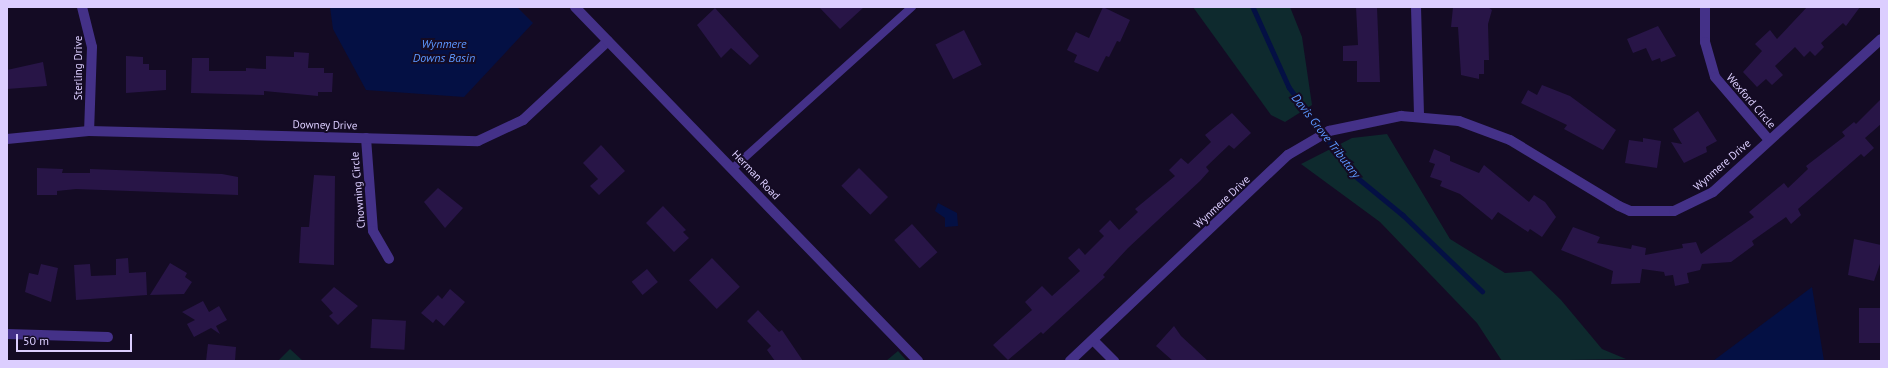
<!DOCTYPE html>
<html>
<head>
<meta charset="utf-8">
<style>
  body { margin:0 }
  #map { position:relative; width:1888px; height:368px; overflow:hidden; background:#140b24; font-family:"PT Sans",sans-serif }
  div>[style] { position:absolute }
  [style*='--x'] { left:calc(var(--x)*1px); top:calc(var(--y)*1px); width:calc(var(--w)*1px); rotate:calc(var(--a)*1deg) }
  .green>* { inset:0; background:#0e2a2e }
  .water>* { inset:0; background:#041044 }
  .stream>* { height:4.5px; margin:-2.25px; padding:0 2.25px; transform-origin:2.25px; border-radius:2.25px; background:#041044 }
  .building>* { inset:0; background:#281547; transform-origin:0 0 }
  .service>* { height:8px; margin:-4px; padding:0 4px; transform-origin:4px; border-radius:4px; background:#443188 }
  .minor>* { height:10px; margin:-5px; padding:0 5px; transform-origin:5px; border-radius:5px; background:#443188 }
  .tertiary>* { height:10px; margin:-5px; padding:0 5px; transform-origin:5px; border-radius:5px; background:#443188 }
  span { translate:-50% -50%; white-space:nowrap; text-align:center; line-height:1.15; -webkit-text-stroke:4px #140b24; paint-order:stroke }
  .street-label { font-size:11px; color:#dcceff }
  .water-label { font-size:12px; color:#5c97ff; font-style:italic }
  .frame { position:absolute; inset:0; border:8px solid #dcceff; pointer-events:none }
  .scale { position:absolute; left:16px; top:334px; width:116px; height:18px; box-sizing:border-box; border:2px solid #dcceff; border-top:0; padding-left:5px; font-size:12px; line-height:14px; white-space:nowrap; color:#dcceff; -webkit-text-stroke:3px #140b24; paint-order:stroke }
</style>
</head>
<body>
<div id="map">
  <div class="green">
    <i style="clip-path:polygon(1193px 7px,1290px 7px,1302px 37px,1312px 105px,1285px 122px,1271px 115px)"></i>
    <i style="clip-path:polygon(1387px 134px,1450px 239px,1505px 273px,1531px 271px,1561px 300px,1602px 349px,1626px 359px,1502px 361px,1477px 323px,1380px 222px,1301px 164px,1352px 138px)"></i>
    <i style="clip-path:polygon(290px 349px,303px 361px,278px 361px)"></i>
    <i style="clip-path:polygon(898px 351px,907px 361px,886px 361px)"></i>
  </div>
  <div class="water">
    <i style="clip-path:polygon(330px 7px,517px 7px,533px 23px,464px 97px,366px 90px,333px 29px)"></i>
    <i style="clip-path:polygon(938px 203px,957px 213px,958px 226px,945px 227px,945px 218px,935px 211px)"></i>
    <i style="clip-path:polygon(1812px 287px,1824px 361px,1713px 361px)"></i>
  </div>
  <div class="stream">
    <i style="--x:1253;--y:7;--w:88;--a:65.8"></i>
    <i style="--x:1289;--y:87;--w:108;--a:53.7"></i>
    <i style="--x:1353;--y:174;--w:65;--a:39.4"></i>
    <i style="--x:1403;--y:215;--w:110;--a:43.9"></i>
  </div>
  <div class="building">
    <i style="clip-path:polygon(819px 7px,864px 7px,840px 29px)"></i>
    <i style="clip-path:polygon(1103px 7px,1130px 20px,1120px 42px,1117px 41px,1109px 57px,1106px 56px,1098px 72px,1074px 62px,1077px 55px,1067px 50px,1076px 32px,1089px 38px)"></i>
    <i style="clip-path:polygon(1356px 7px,1377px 7px,1380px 82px,1357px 82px,1357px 61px,1343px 61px,1343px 46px,1358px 45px)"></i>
    <i style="clip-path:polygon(1453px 7px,1488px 7px,1492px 10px,1488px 24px,1489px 60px,1484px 60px,1484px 74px,1479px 74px,1479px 79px,1461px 75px,1458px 27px,1451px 27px)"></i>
    <i style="clip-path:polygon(1807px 7px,1860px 7px,1846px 26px,1843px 23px,1821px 43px,1824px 47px,1815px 56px,1810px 51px,1804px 57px,1795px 47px,1775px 66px,1783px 75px,1772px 85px,1766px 79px,1757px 87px,1743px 72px,1762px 51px,1755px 44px,1770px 30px,1777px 39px)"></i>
    <i style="clip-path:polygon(715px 8px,759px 56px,750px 65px,731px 48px,721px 58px,697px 25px)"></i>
    <i style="clip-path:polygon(1658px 26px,1676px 56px,1661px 62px,1660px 58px,1652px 61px,1646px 48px,1633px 53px,1627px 39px)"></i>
    <i style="left:964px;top:30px;width:39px;height:32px;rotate:63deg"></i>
    <i style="clip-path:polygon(294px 52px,309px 53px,308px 68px,324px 68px,324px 73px,333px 73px,332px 92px,318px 92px,318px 96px,264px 91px,264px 95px,191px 93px,192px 58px,209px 58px,209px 71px,246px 71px,246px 68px,266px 69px,266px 56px,294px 57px)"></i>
    <i style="clip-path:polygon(126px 56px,143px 57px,143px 64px,149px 64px,149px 70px,166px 70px,166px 90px,126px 93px)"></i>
    <i style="clip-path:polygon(43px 62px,47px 86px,7px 89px,7px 70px)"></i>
    <i style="clip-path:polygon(1542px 85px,1570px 96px,1616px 130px,1603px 150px,1564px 129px,1567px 125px,1521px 103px,1528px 90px,1537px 95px)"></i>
    <i style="clip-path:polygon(1881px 99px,1881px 124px,1865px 138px,1874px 148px,1864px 157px,1861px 154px,1798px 209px,1801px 215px,1791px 224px,1786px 217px,1752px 241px,1754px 245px,1731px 262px,1702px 264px,1700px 270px,1687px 273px,1689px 283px,1675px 286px,1673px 275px,1665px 276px,1664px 272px,1642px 269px,1640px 283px,1611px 284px,1613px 271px,1561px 250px,1573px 227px,1600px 237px,1597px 243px,1631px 249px,1632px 245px,1646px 248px,1645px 255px,1683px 248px,1682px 244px,1696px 242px,1701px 254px,1754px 217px,1749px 212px,1784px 183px,1788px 188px,1808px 169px,1806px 166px,1845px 136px,1842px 132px,1854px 122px,1856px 124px)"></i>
    <i style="clip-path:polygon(1698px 111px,1717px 141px,1706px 147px,1707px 152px,1684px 163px,1671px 142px,1682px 144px,1673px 129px)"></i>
    <i style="clip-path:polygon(1232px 113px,1251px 133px,1234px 149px,1229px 145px,1206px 167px,1209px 171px,1200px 181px,1128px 248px,1103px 275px,1105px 277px,1043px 334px,1041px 332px,1008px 360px,993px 345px,1032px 310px,1025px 302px,1042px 286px,1052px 296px,1080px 271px,1068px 258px,1079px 248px,1085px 255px,1104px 236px,1099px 231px,1110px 220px,1119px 230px,1138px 212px,1135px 209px,1175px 176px,1169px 170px,1181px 158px,1188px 164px,1211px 142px,1205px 135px)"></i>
    <i style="clip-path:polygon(1643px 138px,1661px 141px,1657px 168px,1625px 163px,1629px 140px,1643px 142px)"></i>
    <i style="clip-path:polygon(601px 145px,625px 171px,599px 195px,590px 186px,598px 179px,583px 163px)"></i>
    <i style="clip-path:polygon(1434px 149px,1450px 156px,1450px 161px,1479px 173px,1484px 165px,1529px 202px,1534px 195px,1545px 202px,1556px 217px,1542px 237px,1530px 229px,1528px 232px,1498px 212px,1492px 220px,1460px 194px,1440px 186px,1442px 181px,1430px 177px,1435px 164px,1429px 162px)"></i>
    <i style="clip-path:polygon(37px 168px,63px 169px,62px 173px,90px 173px,90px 169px,222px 174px,238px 177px,238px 195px,76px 189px,57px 191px,57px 195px,37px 195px)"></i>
    <i style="left:859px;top:168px;width:41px;height:25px;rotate:45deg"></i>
    <i style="clip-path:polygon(314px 175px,335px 176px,334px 265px,299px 263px,301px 227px,309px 227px)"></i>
    <i style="clip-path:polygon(438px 188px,463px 208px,445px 228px,424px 202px)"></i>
    <i style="clip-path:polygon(663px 206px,686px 230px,683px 232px,689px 238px,674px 252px,646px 223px)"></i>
    <i style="left:912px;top:224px;width:38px;height:24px;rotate:48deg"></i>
    <i style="clip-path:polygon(1854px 239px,1881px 245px,1881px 261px,1874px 281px,1848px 275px)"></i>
    <i style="clip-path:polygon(128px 258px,129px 273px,146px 272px,147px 295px,76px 300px,74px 265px,90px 264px,91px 276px,116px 275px,116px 259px)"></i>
    <i style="left:712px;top:258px;width:40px;height:32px;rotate:46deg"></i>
    <i style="clip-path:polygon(170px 263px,187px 273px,185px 277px,192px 282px,184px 294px,150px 295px)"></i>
    <i style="clip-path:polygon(41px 264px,58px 268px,51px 302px,25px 292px,29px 273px,38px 275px)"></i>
    <i style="left:647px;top:269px;width:17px;height:20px;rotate:50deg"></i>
    <i style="clip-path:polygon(334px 287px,358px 306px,338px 325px,329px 316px,333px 313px,321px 300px)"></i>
    <i style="clip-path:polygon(450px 289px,465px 302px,444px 326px,436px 319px,433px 323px,421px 313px,438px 295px,442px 299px)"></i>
    <i style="clip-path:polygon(203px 301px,209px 312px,219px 306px,227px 320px,216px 326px,220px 334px,211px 328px,194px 337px,187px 324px,195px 320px,182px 312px)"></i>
    <i style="left:1881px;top:308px;width:35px;height:22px;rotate:90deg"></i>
    <i style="clip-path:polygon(758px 310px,779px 332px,782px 330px,803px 361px,775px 361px,767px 350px,771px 346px,747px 321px)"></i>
    <i style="left:372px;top:319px;width:34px;height:29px;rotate:3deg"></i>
    <i style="clip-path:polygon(1174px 326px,1181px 336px,1208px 361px,1173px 361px,1156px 346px)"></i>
    <i style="clip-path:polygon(208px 344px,236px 347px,235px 361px,206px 361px)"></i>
  </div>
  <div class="service">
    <i style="--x:732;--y:169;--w:242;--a:-42"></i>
  </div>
  <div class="minor">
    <i style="--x:82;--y:7;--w:41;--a:76"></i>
    <i style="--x:92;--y:47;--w:84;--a:92"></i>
    <i style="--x:1416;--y:7;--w:108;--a:88.4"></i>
    <i style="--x:1705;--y:7;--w:35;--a:90"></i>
    <i style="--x:1705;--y:42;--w:36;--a:74"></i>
    <i style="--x:1715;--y:77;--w:83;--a:49.4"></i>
    <i style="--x:366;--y:138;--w:93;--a:85.7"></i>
    <i style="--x:373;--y:231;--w:32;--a:60"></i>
    <i style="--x:7;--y:139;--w:82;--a:-5.6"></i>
    <i style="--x:89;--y:131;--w:389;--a:1.5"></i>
    <i style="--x:478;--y:141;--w:50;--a:-25"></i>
    <i style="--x:523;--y:120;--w:116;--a:-42.9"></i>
    <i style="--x:7;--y:334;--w:101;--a:1.7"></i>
    <i style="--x:1093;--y:340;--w:30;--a:45"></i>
    <i style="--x:1070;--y:361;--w:300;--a:-43.4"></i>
    <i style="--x:1288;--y:155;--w:48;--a:-30.3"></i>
    <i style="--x:1329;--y:131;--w:74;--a:-11.8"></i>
    <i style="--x:1401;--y:116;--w:58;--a:4.9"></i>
    <i style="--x:1459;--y:121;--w:54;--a:20.4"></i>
    <i style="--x:1510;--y:140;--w:127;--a:31.2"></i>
    <i style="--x:1619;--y:206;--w:12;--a:24"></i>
    <i style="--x:1630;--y:211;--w:44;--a:0"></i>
    <i style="--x:1674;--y:211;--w:43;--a:-26"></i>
    <i style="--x:1713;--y:192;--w:227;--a:-42.3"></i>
  </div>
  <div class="tertiary">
    <i style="--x:575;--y:7;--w:493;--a:45.9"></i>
  </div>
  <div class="street-label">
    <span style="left:78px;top:68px;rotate:-90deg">Sterling Drive</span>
    <span style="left:1751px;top:101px;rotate:49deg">Wexford Circle</span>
    <span style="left:325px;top:125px;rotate:1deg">Downey Drive</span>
    <span style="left:1722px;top:165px;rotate:-41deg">Wynmere Drive</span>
    <span style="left:756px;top:175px;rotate:46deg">Herman Road</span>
    <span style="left:358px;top:190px;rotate:-95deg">Chowning Circle</span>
    <span style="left:1222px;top:202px;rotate:-43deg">Wynmere Drive</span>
  </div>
  <div class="water-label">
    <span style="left:444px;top:51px">Wynmere<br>Downs Basin</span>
    <span style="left:1326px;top:136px;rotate:52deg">Davis Grove Tributary</span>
  </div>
  <div class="frame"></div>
  <div class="scale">50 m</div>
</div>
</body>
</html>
